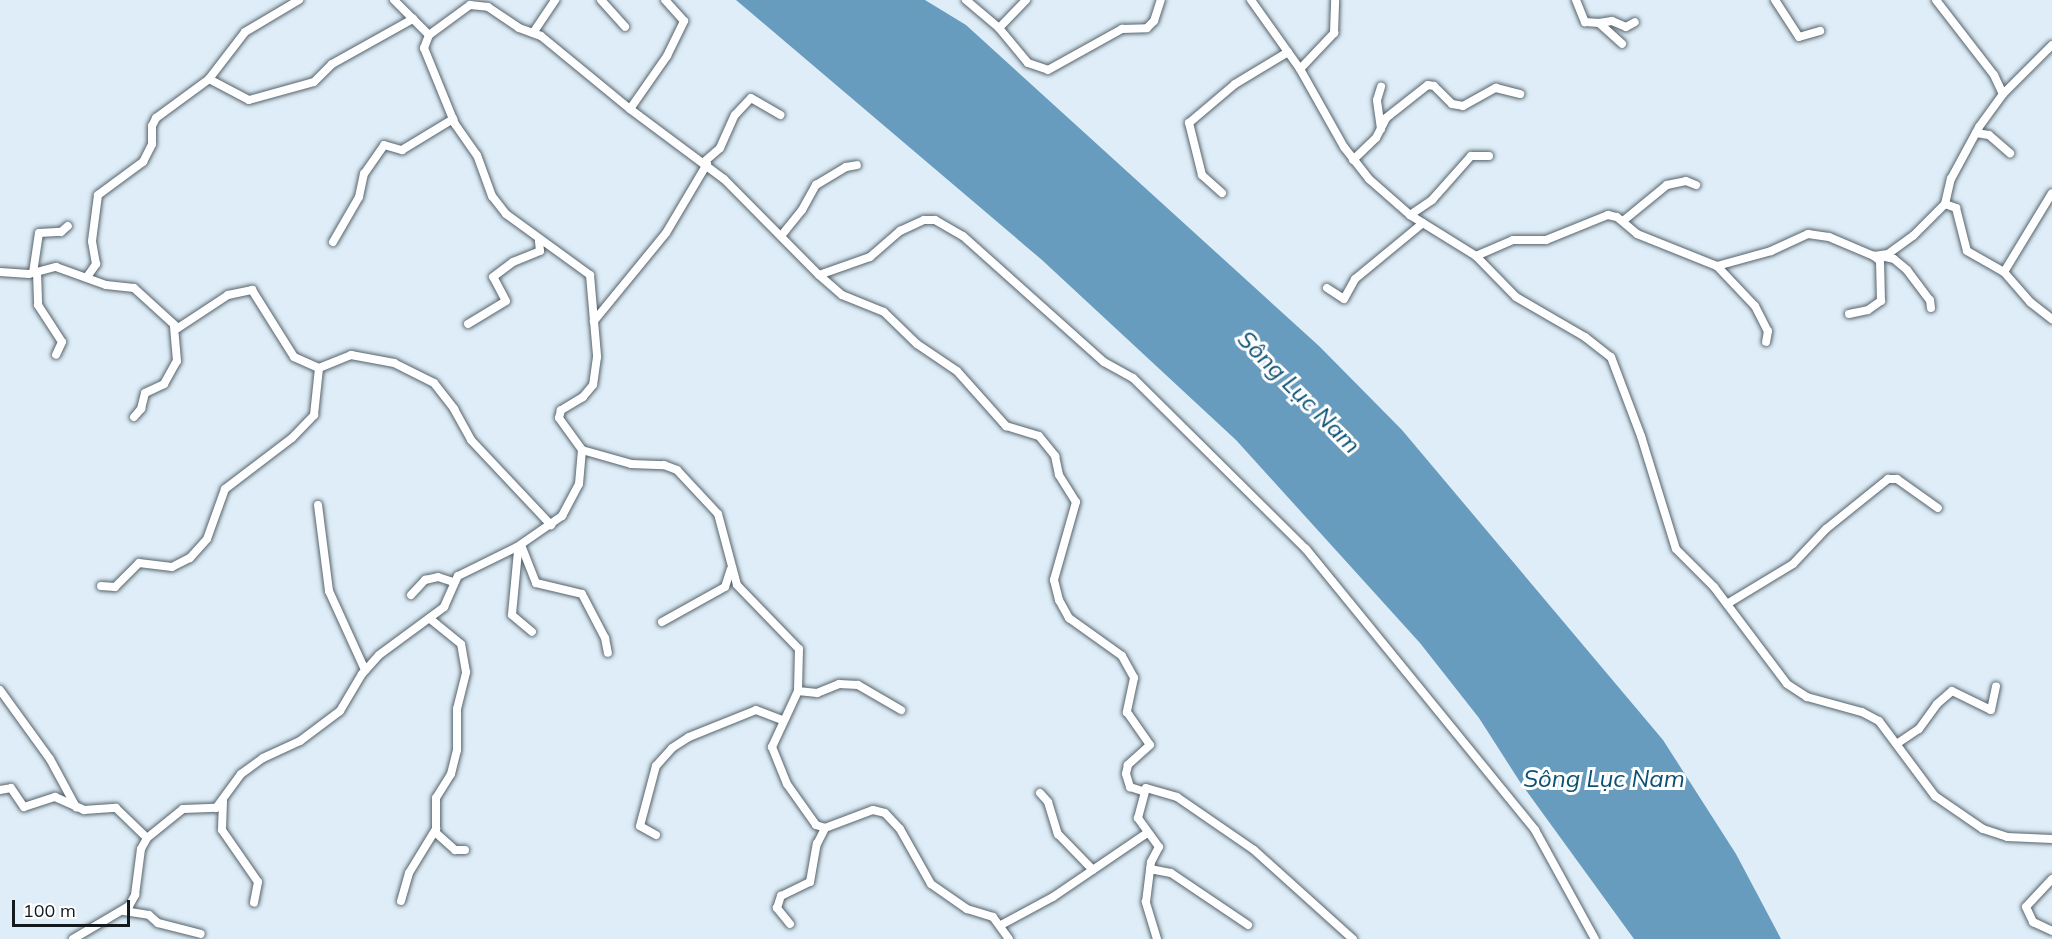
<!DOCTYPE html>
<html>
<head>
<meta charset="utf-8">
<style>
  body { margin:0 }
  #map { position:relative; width:2052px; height:939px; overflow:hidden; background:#deedf7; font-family:Mulish,sans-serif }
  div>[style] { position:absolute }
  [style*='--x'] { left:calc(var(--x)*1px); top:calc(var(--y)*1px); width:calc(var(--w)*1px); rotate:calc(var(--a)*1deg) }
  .water>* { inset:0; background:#679cbe }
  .roads { filter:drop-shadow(0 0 2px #56636c) drop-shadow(0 0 2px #56636c) }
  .minor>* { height:8px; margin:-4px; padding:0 4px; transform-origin:4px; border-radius:4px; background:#fff }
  span { translate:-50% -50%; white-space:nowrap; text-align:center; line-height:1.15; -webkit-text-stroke:6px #fff; paint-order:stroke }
  .water-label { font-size:24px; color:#0c5173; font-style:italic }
  .scale { position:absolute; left:12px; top:900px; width:118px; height:27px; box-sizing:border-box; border:3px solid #13191c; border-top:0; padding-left:8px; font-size:18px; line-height:21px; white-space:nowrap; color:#13191c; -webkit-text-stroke:4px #fff; paint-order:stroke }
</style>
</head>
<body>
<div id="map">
  <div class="water">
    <i style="clip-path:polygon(736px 0,925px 0,966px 25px,1319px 346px,1402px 430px,1663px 740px,1736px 854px,1781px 939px,1634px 939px,1520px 782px,1479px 718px,1420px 643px,1236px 440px,1042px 260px)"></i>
  </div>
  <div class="roads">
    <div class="minor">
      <i style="--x:394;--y:0;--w:49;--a:45"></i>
      <i style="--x:429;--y:35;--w:51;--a:-36.2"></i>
      <i style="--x:470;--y:5;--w:18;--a:6"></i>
      <i style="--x:488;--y:7;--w:37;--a:34"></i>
      <i style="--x:519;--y:28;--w:23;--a:20"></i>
      <i style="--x:541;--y:36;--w:115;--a:39.4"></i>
      <i style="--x:630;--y:109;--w:117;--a:36.7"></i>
      <i style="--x:724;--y:179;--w:135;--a:45.3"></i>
      <i style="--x:819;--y:275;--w:54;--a:-19.4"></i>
      <i style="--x:870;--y:257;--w:40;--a:-41"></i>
      <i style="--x:900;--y:231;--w:26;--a:-25"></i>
      <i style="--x:924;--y:220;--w:11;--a:0"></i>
      <i style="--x:935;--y:220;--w:32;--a:30"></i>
      <i style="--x:963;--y:236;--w:189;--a:41.8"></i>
      <i style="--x:1104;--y:362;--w:33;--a:29"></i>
      <i style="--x:1133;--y:378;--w:243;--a:44.7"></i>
      <i style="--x:1306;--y:549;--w:362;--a:50.8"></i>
      <i style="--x:1535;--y:830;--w:124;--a:61.2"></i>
      <i style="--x:601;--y:0;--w:36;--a:48"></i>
      <i style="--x:966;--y:0;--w:43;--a:40.3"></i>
      <i style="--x:999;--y:28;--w:45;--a:50.4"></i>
      <i style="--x:1028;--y:63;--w:21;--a:19"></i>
      <i style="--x:1048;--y:70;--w:85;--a:-29"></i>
      <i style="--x:1122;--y:29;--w:25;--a:-2"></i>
      <i style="--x:1147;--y:28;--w:10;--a:-45"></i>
      <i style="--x:1154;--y:21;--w:22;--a:-72"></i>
      <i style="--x:1251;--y:0;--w:85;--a:54.6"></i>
      <i style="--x:1300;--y:69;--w:90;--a:60.6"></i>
      <i style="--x:1344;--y:147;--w:41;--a:52"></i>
      <i style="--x:1369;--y:179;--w:55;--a:41.3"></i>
      <i style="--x:1410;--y:215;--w:78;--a:31.8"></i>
      <i style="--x:1476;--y:256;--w:57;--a:45.7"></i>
      <i style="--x:1516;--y:297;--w:80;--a:30.1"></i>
      <i style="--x:1585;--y:337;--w:33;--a:38"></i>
      <i style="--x:1611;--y:357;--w:85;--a:69.2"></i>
      <i style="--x:1641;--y:436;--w:118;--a:72.8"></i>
      <i style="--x:1676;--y:549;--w:54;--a:45"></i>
      <i style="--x:1714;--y:587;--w:121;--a:53"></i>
      <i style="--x:1787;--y:684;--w:24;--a:33"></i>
      <i style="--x:1807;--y:697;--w:57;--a:15.3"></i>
      <i style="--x:1862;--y:712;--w:19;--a:28"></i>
      <i style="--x:1879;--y:721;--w:94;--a:53.3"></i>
      <i style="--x:1935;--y:796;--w:58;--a:34.5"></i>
      <i style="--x:1983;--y:829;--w:25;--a:18"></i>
      <i style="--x:2007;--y:837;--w:45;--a:2.5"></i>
      <i style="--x:1576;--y:0;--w:24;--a:68"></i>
      <i style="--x:1585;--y:22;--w:14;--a:4"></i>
      <i style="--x:1599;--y:23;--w:31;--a:42"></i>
      <i style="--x:1775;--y:0;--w:44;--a:57"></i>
      <i style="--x:1799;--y:37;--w:22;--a:-16"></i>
      <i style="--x:1936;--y:0;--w:95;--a:52.3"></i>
      <i style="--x:1994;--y:75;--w:21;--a:65"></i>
      <i style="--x:1599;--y:23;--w:13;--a:-9"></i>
      <i style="--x:1612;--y:21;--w:15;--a:23"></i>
      <i style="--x:1626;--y:27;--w:10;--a:-29"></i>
      <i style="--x:999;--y:28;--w:39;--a:-46"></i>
      <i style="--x:533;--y:33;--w:40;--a:-56"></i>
      <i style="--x:429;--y:35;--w:14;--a:111"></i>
      <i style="--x:424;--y:48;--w:82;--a:67.8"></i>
      <i style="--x:455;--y:124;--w:38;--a:55"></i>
      <i style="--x:477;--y:155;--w:44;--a:69.9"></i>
      <i style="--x:492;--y:196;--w:23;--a:52"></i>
      <i style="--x:506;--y:214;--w:104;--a:36"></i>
      <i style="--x:590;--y:275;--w:46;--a:85"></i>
      <i style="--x:1300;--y:69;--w:50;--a:-46.6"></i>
      <i style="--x:1334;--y:33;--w:33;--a:-88"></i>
      <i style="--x:209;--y:79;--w:59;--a:-52.5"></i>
      <i style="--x:245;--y:32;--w:63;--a:-30.7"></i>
      <i style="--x:630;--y:109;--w:65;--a:-55.1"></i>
      <i style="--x:667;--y:56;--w:39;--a:-64"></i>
      <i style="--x:684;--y:21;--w:28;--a:-132"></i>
      <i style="--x:1381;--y:129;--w:29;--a:-98"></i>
      <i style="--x:1377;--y:100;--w:14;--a:-73"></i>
      <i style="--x:1976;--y:133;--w:13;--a:9"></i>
      <i style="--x:1989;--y:135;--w:28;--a:41"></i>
      <i style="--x:1353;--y:160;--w:32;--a:-44"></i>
      <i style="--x:1376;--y:138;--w:22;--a:-63"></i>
      <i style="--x:1386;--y:118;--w:53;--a:-38.2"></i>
      <i style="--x:1428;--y:85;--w:6;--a:9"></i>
      <i style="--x:1434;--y:86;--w:25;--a:45"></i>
      <i style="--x:1452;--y:104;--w:11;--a:10"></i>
      <i style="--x:1463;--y:106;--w:38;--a:-29"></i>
      <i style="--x:1496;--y:88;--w:25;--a:14"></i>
      <i style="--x:704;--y:162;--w:21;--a:-41"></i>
      <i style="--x:720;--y:148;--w:36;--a:-66"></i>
      <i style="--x:735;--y:115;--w:23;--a:-47"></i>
      <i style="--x:751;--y:98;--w:34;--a:30"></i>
      <i style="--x:707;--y:164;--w:80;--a:120.7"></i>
      <i style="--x:666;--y:233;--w:114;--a:129.3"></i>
      <i style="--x:594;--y:321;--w:36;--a:85"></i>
      <i style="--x:597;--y:357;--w:28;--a:98"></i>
      <i style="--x:593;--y:385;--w:16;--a:130"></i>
      <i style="--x:583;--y:397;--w:26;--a:149"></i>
      <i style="--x:561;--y:410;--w:8;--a:104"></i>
      <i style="--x:559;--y:418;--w:39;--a:54"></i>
      <i style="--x:582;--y:450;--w:51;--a:15.9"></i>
      <i style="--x:631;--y:464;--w:33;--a:2"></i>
      <i style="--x:664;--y:465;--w:14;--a:21"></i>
      <i style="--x:677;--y:470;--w:60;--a:47"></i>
      <i style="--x:718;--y:514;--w:73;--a:75"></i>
      <i style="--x:737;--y:585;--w:89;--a:45.9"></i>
      <i style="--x:799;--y:649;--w:42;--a:91.4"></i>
      <i style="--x:798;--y:691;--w:62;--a:114.9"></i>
      <i style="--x:772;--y:747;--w:40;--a:68"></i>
      <i style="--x:787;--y:784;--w:50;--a:54.7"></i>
      <i style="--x:816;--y:825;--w:9;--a:18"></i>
      <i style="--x:825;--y:828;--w:51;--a:-20.6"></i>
      <i style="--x:873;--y:810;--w:12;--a:14"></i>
      <i style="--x:885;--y:813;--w:22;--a:47"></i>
      <i style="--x:900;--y:829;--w:63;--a:60.6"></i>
      <i style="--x:931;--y:884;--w:44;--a:34.8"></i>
      <i style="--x:967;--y:909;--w:27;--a:17"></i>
      <i style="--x:993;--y:917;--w:27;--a:54"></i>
      <i style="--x:1222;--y:193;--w:27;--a:-138"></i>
      <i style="--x:1202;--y:175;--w:54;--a:-104"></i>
      <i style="--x:1189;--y:123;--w:60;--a:-40.3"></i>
      <i style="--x:1235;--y:84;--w:62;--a:-31.1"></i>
      <i style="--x:1945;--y:204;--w:12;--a:20"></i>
      <i style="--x:1956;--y:208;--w:44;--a:75.7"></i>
      <i style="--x:1967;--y:251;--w:43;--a:29.6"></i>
      <i style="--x:2004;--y:272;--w:40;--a:49"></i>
      <i style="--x:2030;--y:302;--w:28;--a:38"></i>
      <i style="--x:1410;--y:215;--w:27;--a:-34"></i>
      <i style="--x:1432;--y:200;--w:59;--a:-48.4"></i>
      <i style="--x:1471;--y:156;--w:18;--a:0"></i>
      <i style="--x:1623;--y:221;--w:57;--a:-39.3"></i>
      <i style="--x:1667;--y:185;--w:19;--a:-12"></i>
      <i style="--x:1686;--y:181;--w:11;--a:22"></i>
      <i style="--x:781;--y:236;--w:33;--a:-51"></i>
      <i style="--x:802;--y:210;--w:29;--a:-61"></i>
      <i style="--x:816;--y:185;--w:35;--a:-31"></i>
      <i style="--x:846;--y:167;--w:11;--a:-10"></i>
      <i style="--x:333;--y:242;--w:52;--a:-60"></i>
      <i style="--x:359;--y:197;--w:24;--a:-78"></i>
      <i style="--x:364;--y:174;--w:35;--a:-55"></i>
      <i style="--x:384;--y:145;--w:19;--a:16"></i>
      <i style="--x:402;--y:150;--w:60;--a:-31.3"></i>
      <i style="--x:1476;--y:256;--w:40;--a:-23.4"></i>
      <i style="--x:1513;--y:240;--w:33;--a:0"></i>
      <i style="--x:1546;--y:240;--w:67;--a:-22"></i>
      <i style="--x:1608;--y:215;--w:9;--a:13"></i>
      <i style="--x:1617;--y:217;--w:26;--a:40"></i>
      <i style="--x:1637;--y:234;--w:86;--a:21.8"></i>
      <i style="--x:1717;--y:266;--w:56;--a:-15.5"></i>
      <i style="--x:1771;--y:251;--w:41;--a:-24.7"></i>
      <i style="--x:1808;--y:234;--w:21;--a:8"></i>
      <i style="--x:1829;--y:237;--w:49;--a:22.9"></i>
      <i style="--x:1874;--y:256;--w:14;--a:-8"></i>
      <i style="--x:1888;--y:254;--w:31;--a:-36"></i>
      <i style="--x:1913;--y:236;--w:45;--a:-45"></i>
      <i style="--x:1945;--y:204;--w:26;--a:-77"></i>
      <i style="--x:1951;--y:179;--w:59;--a:-61.7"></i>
      <i style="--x:1979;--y:127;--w:41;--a:-54"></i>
      <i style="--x:2003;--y:94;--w:69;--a:-45"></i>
      <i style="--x:1881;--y:256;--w:13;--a:13"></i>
      <i style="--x:1894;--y:259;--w:17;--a:40"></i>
      <i style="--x:1907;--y:270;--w:38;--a:53"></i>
      <i style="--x:1930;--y:300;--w:8;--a:83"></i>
      <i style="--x:1717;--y:266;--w:55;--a:46.5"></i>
      <i style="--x:1755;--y:306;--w:28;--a:63"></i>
      <i style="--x:1768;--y:331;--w:11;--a:100"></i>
      <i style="--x:0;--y:272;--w:29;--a:4"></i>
      <i style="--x:29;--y:274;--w:28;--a:-15"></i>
      <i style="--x:56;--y:267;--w:53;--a:19.8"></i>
      <i style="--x:106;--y:285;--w:28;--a:6"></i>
      <i style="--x:134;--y:288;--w:59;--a:42.3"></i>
      <i style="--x:178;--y:328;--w:60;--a:-33.4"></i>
      <i style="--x:228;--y:295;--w:25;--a:-12"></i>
      <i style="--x:252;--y:290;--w:79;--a:57.9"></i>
      <i style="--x:294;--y:357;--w:27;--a:24"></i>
      <i style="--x:37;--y:272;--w:33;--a:88"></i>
      <i style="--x:38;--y:305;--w:44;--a:57"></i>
      <i style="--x:62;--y:342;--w:14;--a:115"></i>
      <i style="--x:2004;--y:272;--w:92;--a:-58.7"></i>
      <i style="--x:33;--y:273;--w:40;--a:-81.5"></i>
      <i style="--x:39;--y:233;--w:22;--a:-3"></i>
      <i style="--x:61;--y:232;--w:9;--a:-41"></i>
      <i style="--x:819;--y:275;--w:30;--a:41"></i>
      <i style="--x:842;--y:295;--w:45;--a:22"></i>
      <i style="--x:884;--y:312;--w:46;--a:44.1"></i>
      <i style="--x:917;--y:344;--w:48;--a:34"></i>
      <i style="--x:957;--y:371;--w:74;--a:48.3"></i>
      <i style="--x:1006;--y:426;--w:34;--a:17"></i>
      <i style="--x:1039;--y:436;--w:26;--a:51"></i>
      <i style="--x:1055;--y:456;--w:19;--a:78"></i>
      <i style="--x:1059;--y:475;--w:32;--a:58"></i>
      <i style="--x:1076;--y:502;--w:81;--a:105.8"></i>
      <i style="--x:1054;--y:580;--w:21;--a:76"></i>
      <i style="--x:1059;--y:600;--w:21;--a:61"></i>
      <i style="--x:1069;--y:618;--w:65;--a:35.6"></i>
      <i style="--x:1122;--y:656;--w:25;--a:61"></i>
      <i style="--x:1134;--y:678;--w:35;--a:102"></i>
      <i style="--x:1127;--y:712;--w:40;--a:55.1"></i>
      <i style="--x:1150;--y:745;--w:30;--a:138"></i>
      <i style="--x:1128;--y:765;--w:9;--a:103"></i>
      <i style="--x:1126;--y:774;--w:14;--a:73"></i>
      <i style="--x:1130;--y:787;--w:13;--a:18"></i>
      <i style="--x:87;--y:277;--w:16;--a:-55"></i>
      <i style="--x:96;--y:264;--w:23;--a:-100"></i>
      <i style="--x:92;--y:241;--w:46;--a:-82.6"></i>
      <i style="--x:98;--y:195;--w:56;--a:-36.3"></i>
      <i style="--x:143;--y:162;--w:20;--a:-63"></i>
      <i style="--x:152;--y:144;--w:18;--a:-90"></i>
      <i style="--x:152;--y:126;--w:9;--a:-63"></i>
      <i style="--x:156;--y:118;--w:66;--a:-36.3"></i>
      <i style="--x:209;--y:79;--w:45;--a:27.7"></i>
      <i style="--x:249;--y:100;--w:67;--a:-15.5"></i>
      <i style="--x:314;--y:82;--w:25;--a:-45"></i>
      <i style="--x:332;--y:64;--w:93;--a:-29.1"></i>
      <i style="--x:1327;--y:288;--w:20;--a:33"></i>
      <i style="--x:1344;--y:299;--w:23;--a:-61"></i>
      <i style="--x:1355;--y:279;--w:88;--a:-39.5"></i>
      <i style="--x:1849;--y:314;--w:19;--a:-12"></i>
      <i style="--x:1868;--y:310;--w:16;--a:-35"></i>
      <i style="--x:1881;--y:301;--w:40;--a:-91.4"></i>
      <i style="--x:1880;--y:261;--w:8;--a:-140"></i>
      <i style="--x:468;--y:324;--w:44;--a:-31.2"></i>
      <i style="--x:506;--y:301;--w:27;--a:-118"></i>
      <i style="--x:493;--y:277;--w:25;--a:-37"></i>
      <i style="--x:513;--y:262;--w:29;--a:-22"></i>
      <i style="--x:540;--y:251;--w:10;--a:-96"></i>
      <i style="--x:134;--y:417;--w:11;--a:-49"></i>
      <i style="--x:141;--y:409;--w:16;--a:-76"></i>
      <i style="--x:145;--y:393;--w:21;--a:-25"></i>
      <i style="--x:164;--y:384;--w:26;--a:-61"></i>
      <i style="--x:177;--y:361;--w:35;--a:-95"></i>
      <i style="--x:318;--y:505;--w:87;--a:82.7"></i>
      <i style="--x:329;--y:591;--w:87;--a:65.5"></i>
      <i style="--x:521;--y:545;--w:41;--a:68.5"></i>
      <i style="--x:536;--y:583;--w:47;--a:13.4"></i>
      <i style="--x:582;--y:594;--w:50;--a:62.4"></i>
      <i style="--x:605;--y:638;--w:15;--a:79"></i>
      <i style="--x:518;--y:551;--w:64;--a:95.4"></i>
      <i style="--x:512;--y:615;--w:26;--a:40"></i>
      <i style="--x:101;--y:586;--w:14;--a:4"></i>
      <i style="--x:115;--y:587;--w:34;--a:-45"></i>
      <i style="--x:139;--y:563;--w:33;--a:7"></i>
      <i style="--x:172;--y:567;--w:20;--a:-27"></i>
      <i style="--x:190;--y:558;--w:25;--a:-48"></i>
      <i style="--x:207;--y:539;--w:53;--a:-70.2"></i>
      <i style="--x:225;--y:489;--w:84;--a:-37.3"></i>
      <i style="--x:292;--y:438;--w:32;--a:-46"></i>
      <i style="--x:314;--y:415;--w:47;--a:-83.9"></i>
      <i style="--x:319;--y:368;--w:35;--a:-22"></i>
      <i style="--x:351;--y:355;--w:44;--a:10.5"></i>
      <i style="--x:394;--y:363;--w:45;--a:26.6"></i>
      <i style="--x:434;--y:383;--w:33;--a:52"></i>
      <i style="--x:454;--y:409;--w:35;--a:61"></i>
      <i style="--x:471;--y:440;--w:117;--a:46.7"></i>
      <i style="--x:411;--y:595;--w:21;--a:-47"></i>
      <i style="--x:425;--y:580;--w:13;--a:-13"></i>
      <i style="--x:438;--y:577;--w:16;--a:18"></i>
      <i style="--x:1727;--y:604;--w:77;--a:-31.2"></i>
      <i style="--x:1793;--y:564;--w:48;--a:-46.7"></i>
      <i style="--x:1826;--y:529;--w:80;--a:-38.9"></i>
      <i style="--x:1888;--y:479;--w:9;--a:0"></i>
      <i style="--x:1897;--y:479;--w:50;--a:35.3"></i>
      <i style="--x:662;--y:622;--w:72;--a:-29.1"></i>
      <i style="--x:725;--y:587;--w:19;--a:-72"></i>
      <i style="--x:0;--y:690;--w:85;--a:54.1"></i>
      <i style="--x:50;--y:759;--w:55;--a:61.6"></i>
      <i style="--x:798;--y:691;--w:19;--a:6"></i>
      <i style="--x:817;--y:693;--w:24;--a:-22"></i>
      <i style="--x:839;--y:684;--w:19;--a:3"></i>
      <i style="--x:858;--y:685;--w:50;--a:30.2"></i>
      <i style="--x:1898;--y:743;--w:25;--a:-34"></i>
      <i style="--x:1919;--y:729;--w:31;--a:-54"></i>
      <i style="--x:1937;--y:704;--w:20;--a:-41"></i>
      <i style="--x:1952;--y:691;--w:43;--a:26"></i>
      <i style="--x:1991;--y:710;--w:24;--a:-78"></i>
      <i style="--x:0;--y:790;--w:11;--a:-10"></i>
      <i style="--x:11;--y:788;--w:23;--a:56"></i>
      <i style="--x:24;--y:807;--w:33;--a:-18"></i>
      <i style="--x:55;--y:797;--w:32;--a:24"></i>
      <i style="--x:84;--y:810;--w:32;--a:-4"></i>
      <i style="--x:116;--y:808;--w:43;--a:44.1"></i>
      <i style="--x:1040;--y:793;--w:12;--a:48"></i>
      <i style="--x:1048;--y:802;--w:34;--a:73"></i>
      <i style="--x:1058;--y:834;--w:50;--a:45.8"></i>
      <i style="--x:223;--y:801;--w:29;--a:92"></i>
      <i style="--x:222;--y:830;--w:63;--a:55.3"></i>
      <i style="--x:258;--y:882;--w:21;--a:101"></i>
      <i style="--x:435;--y:832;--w:27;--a:42"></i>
      <i style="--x:455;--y:850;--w:10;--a:0"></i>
      <i style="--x:656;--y:835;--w:18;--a:-151"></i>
      <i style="--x:640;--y:826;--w:62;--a:-75.1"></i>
      <i style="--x:656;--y:766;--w:24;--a:-48"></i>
      <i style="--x:672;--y:748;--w:20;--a:-33"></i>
      <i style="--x:689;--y:737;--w:72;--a:-21.9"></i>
      <i style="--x:756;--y:710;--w:28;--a:21"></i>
      <i style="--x:1150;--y:869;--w:21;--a:11"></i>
      <i style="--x:1171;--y:873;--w:93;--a:34"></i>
      <i style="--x:2052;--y:879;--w:38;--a:133"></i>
      <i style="--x:2026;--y:907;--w:17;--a:65"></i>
      <i style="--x:2033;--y:922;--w:21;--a:25"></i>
      <i style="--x:401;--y:901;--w:29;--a:-74"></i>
      <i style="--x:409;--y:873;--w:52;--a:-58.5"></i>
      <i style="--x:436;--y:829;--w:31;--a:-90"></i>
      <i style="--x:436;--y:798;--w:28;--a:-58"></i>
      <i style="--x:451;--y:774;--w:25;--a:-76"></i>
      <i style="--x:457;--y:750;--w:41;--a:-90"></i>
      <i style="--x:457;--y:709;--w:38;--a:-76"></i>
      <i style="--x:466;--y:672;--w:28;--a:-100"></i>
      <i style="--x:461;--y:644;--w:41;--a:-140.9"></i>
      <i style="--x:124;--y:911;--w:25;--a:9"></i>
      <i style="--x:149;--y:915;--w:12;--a:42"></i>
      <i style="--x:158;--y:923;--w:44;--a:14.3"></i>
      <i style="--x:790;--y:924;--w:21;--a:-129"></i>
      <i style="--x:777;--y:908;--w:13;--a:-72"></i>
      <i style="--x:781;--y:896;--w:32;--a:-26"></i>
      <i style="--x:810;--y:882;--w:39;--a:-80"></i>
      <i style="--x:817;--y:844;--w:18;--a:-63"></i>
      <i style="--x:1001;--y:925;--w:59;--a:-28.3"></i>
      <i style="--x:1053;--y:897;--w:114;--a:-34.2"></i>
      <i style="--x:73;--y:939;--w:65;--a:-30.5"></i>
      <i style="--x:129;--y:906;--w:13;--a:-61"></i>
      <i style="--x:135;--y:895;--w:46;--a:-82.6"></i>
      <i style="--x:141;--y:849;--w:13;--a:-61"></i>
      <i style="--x:147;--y:838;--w:46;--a:-38.9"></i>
      <i style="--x:183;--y:809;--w:33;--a:-2"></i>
      <i style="--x:216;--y:808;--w:42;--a:-53.7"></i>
      <i style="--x:241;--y:774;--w:27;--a:-36"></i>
      <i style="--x:263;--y:758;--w:41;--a:-24.7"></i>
      <i style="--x:300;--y:741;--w:50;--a:-36.9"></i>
      <i style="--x:340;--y:711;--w:43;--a:-59.3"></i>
      <i style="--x:362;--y:674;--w:25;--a:-48"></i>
      <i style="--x:379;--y:655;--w:81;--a:-36.4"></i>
      <i style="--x:444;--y:607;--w:34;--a:-66"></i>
      <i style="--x:458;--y:576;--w:66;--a:-26.2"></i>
      <i style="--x:517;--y:547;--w:55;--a:-34.6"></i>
      <i style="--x:562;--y:516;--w:36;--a:-62"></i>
      <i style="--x:579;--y:484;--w:34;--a:-85"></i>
      <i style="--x:1157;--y:939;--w:39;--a:-107"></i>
      <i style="--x:1146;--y:902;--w:40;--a:-82.9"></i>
      <i style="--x:1151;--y:862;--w:17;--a:-62"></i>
      <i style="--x:1159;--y:847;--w:36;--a:-126"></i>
      <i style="--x:1138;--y:818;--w:31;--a:-75"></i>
      <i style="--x:1146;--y:788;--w:32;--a:16"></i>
      <i style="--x:1177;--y:797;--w:93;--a:34.5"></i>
      <i style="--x:1254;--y:850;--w:133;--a:42"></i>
    </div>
  </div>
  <div class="water-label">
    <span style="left:1299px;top:392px;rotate:45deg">Sông Lục Nam</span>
    <span style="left:1604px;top:779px">Sông Lục Nam</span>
  </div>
  <div class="scale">100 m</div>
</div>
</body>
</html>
